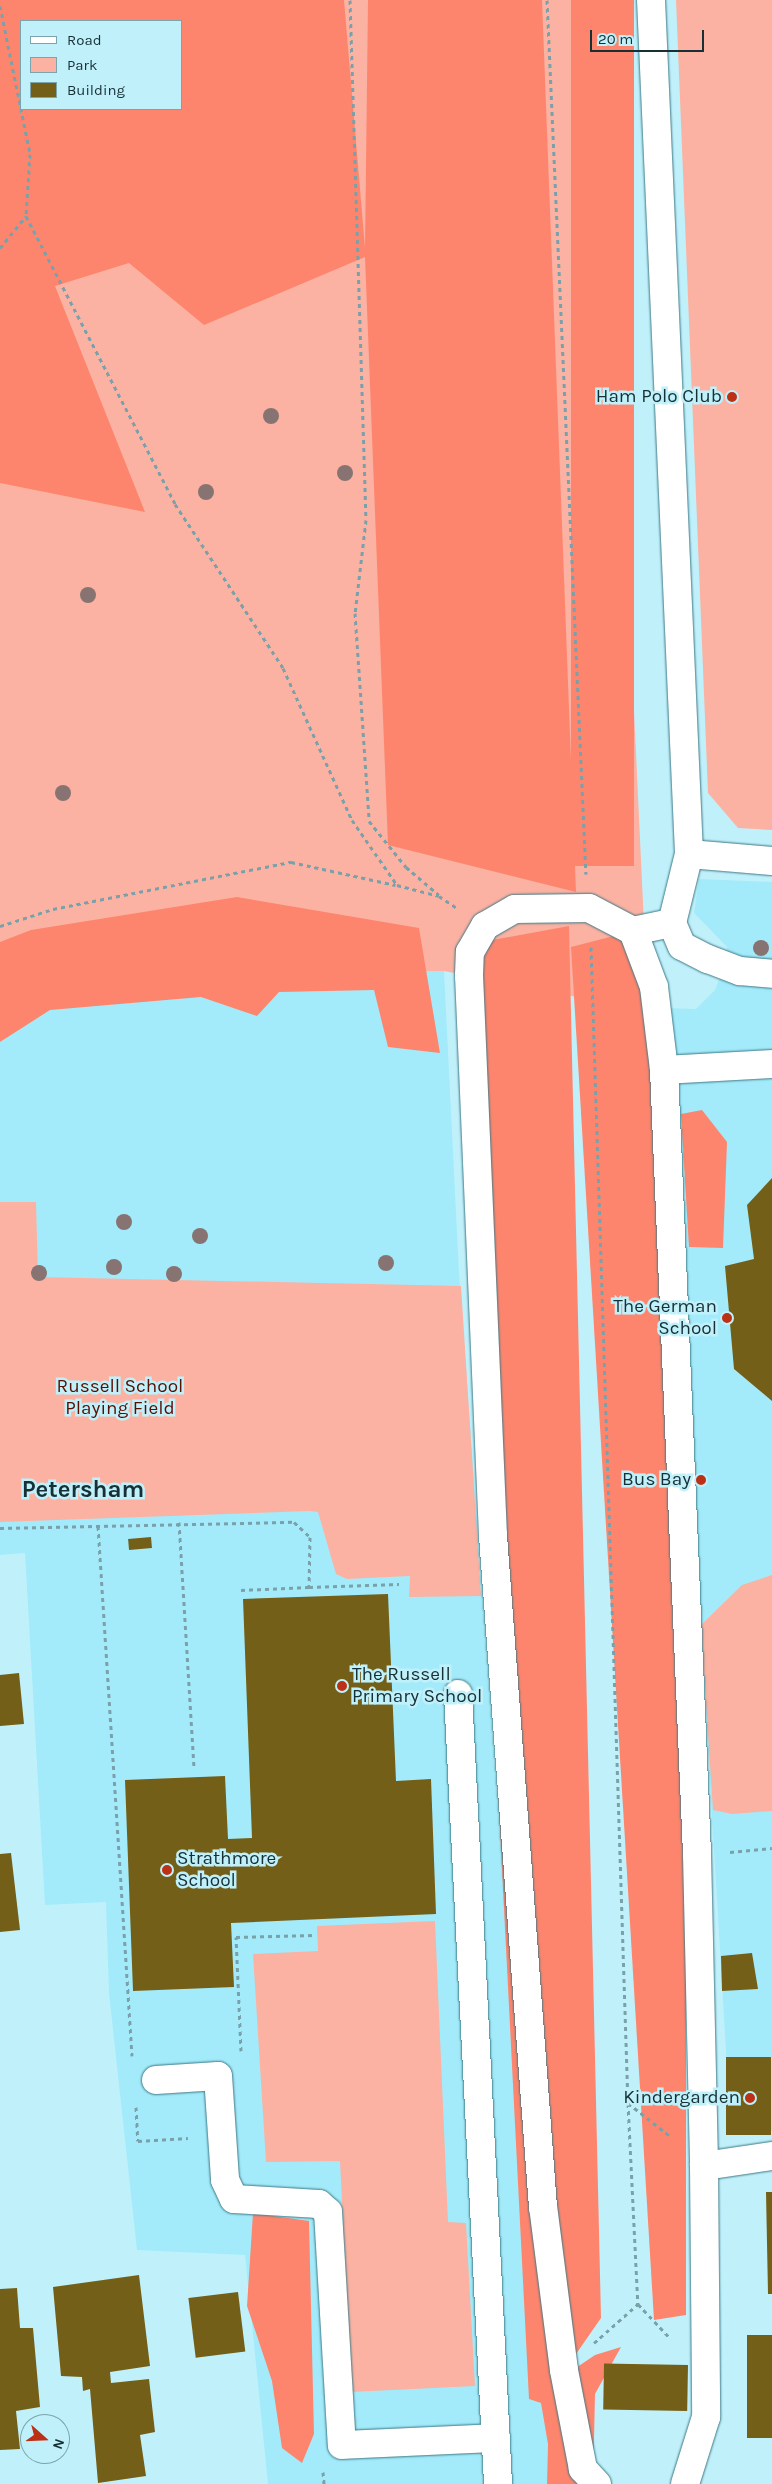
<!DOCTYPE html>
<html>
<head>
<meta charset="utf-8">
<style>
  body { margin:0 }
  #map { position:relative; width:772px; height:2484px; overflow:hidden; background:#c0f1fb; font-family:Karla,sans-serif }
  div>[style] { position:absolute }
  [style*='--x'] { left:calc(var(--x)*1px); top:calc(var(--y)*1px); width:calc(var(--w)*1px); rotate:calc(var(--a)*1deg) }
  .built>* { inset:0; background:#a3ebfa }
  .green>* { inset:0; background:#fbb2a2 }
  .forest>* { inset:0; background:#fe856d; transform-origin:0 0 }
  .building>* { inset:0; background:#735f17; transform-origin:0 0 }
  .path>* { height:3px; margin-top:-1.5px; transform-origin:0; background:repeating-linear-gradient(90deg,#7aa1a9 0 4px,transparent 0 8px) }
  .roads { filter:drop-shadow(0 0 1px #3d7885) drop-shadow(0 0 1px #3d7885) }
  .minor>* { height:28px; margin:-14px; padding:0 14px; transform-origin:14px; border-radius:14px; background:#fff }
  .trees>* { width:16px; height:16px; margin:-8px; border-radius:50%; background:#877472 }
  .dots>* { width:14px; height:14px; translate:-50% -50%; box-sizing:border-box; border:2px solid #c0f1fb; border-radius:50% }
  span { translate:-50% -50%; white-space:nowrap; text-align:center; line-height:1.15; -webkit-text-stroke:5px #c0f1fb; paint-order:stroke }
  .poi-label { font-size:19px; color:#173035 }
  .right { translate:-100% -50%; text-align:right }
  .left { translate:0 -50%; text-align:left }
  .park-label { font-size:19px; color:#590e02 }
  .district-label { font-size:24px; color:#173035; font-weight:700 }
  .legend { position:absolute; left:20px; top:20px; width:162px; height:90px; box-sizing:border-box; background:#c0f1fb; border:1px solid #7ca4ac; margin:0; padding:6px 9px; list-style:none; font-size:15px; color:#173035 }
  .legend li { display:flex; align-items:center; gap:10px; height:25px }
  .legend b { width:25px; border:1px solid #7ca4ac }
  .north { position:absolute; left:20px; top:2414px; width:50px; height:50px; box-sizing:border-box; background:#c0f1fb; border:1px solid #7ca4ac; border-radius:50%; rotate:110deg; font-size:14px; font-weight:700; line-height:20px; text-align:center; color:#173035 }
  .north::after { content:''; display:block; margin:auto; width:18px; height:22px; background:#bc3016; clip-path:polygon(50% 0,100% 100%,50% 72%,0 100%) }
  .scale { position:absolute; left:590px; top:30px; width:114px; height:22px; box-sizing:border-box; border:2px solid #173035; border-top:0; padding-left:6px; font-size:15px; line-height:18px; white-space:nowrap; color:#173035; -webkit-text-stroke:4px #c0f1fb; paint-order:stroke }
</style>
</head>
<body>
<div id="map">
  <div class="built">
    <i style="clip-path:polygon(699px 879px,772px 882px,772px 2131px,731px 2135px,664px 1008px,696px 1009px,715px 990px,724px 967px,727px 947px,694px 913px)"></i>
    <i style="clip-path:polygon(444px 971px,459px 1273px,527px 2212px,569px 2484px,268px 2484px,245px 2255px,137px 2250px,109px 1993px,106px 1902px,45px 1905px,25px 1553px,0 1555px,0 1018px,43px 979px)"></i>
  </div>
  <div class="green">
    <i style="clip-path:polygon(evenodd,0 0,601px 0,648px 1011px,444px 971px,43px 979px,0 1018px,0 0,21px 21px,181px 21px,181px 109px,21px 109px,21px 21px)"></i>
    <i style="clip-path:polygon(676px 0,772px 0,772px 830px,738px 828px,708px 793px)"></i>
    <i style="clip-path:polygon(0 1202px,36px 1202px,38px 1277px,461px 1286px,481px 1596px,409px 1597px,410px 1576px,347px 1579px,336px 1574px,318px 1512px,309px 1511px,0 1522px)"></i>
    <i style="clip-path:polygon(772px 1575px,772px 1811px,732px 1814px,713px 1810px,701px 1625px,742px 1585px)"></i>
    <i style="clip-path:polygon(435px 1921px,448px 2222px,466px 2223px,475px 2386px,351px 2392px,340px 2161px,266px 2162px,253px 1954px,318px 1951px,317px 1926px)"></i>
  </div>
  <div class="forest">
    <i style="clip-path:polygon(evenodd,0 0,344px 0,365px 248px,368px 0,542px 0,576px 892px,388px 845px,365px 257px,204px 325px,129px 263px,55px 286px,145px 512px,0 483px,0 0,21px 21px,181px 21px,181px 109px,21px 109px,21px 21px)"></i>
    <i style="left:571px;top:0;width:63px;height:866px"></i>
    <i style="clip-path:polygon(237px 897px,419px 928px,440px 1053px,388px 1047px,374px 990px,279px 992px,257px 1016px,201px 997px,50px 1010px,0 1042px,0 942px,31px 930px)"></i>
    <i style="clip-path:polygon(569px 926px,601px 2318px,558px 2380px,595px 2355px,621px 2347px,595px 2394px,593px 2484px,547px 2484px,548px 2444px,541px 2403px,529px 2399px,455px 947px)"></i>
    <i style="clip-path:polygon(633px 931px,654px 987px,686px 1584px,686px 2315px,654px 2320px,571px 947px)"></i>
    <i style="clip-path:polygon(702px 1110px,727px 1142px,723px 1248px,689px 1247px,681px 1114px)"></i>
    <i style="clip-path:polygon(253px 2213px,309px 2221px,314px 2434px,302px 2463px,282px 2448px,272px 2381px,247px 2306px)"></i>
  </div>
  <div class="building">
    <i style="clip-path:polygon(772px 1178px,772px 1401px,734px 1369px,725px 1266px,754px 1259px,747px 1205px)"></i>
    <i style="left:151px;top:1537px;width:11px;height:23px;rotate:85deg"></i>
    <i style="clip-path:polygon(388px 1594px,396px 1781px,431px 1779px,436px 1914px,231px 1923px,234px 1987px,133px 1991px,125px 1780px,225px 1776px,228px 1839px,252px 1838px,243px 1599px)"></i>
    <i style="clip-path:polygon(19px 1673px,24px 1724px,0 1726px,0 1675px)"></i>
    <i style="clip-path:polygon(11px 1853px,20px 1930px,0 1932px,0 1854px)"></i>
    <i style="clip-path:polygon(752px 1953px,758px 1989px,722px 1991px,721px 1956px)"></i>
    <i style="left:726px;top:2057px;width:45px;height:78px"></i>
    <i style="clip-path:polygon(766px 2192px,772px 2192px,772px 2294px,768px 2294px)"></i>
    <i style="clip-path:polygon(139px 2275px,150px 2366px,110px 2372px,111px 2383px,149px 2379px,155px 2432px,140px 2435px,146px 2476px,98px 2483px,90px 2389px,83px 2391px,82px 2377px,61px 2376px,53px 2287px)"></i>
    <i style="clip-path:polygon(17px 2288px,20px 2328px,33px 2328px,40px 2407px,16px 2411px,20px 2449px,0 2450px,0 2289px)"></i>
    <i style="left:238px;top:2292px;width:60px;height:50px;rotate:83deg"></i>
    <i style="left:772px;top:2335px;width:103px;height:25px;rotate:90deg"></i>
    <i style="left:688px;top:2365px;width:46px;height:84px;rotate:91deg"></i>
  </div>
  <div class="path">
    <i style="--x:350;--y:0;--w:520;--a:88.24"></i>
    <i style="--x:366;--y:520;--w:94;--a:96.7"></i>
    <i style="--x:355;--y:613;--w:208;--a:86.1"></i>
    <i style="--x:369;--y:821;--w:59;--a:51.2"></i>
    <i style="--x:406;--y:867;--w:43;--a:40.3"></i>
    <i style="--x:547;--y:0;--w:875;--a:87.45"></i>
    <i style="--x:0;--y:6;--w:151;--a:78.5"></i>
    <i style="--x:30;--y:154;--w:62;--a:93.7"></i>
    <i style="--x:26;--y:216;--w:324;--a:62.6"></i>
    <i style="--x:175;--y:504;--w:196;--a:56.6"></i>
    <i style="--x:283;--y:668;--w:167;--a:65.6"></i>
    <i style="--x:352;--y:820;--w:79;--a:55.3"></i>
    <i style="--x:397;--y:885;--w:43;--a:14.7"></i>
    <i style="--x:439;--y:896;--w:22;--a:34"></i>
    <i style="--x:0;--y:248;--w:41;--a:-50.9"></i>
    <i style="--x:0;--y:926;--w:56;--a:-17.8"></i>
    <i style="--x:53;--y:909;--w:243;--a:-11.2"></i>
    <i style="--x:291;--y:862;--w:107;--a:12.4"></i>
    <i style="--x:591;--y:947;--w:1157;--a:88.17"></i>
    <i style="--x:628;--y:2103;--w:201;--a:87.2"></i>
    <i style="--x:638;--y:2304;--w:48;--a:46.7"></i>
    <i style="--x:179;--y:1522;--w:244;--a:86.5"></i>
    <i style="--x:98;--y:1526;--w:531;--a:86.33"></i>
    <i style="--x:0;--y:1528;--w:294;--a:-1.2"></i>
    <i style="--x:294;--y:1522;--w:22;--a:43"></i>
    <i style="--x:310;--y:1537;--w:50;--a:91.1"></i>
    <i style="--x:309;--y:1587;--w:90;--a:-1.9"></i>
    <i style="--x:241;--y:1590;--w:68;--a:-2.5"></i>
    <i style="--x:730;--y:1852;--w:42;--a:-5.4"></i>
    <i style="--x:241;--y:2051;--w:114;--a:-92.5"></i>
    <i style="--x:236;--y:1937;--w:78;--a:-1.5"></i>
    <i style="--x:628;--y:2103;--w:53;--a:38.2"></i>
    <i style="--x:136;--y:2107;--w:34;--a:87"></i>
    <i style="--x:138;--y:2141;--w:50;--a:-3.4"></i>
    <i style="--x:594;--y:2343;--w:59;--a:-41.6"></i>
    <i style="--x:323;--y:2472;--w:12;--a:85"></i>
  </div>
  <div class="roads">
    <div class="minor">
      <i style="--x:651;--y:0;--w:855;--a:87.45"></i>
      <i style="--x:672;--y:923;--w:25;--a:67"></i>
      <i style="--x:682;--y:946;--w:29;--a:27"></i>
      <i style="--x:708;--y:959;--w:34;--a:21"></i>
      <i style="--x:740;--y:971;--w:32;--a:5"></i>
      <i style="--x:633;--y:931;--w:40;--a:-12"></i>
      <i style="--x:672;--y:923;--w:71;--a:-76.2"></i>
      <i style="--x:689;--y:854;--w:83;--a:4.8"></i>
      <i style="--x:664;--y:1070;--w:108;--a:-3.2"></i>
      <i style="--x:458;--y:1694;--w:791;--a:87.1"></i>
      <i style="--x:156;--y:2080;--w:62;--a:-3.7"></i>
      <i style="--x:218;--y:2076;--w:104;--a:86.1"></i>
      <i style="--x:225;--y:2180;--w:21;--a:65"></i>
      <i style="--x:234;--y:2199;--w:85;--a:3.4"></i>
      <i style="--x:319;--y:2204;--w:12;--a:42"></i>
      <i style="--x:328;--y:2212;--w:233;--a:86.6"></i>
      <i style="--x:342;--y:2445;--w:154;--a:-2.6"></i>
      <i style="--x:704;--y:2166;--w:69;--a:-8.4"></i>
      <i style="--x:597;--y:2484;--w:21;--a:-133"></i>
      <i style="--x:583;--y:2469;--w:101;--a:-100.9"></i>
      <i style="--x:564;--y:2370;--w:164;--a:-97.3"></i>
      <i style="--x:543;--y:2207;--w:673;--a:-94.26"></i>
      <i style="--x:493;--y:1536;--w:561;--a:-92.45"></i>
      <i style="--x:469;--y:976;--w:24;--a:-88"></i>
      <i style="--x:470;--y:952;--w:30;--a:-60"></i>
      <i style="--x:485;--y:926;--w:34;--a:-30"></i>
      <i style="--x:515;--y:909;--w:74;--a:-0.8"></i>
      <i style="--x:589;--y:908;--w:50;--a:27.6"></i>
      <i style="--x:633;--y:931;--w:60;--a:69.4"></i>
      <i style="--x:654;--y:987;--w:84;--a:83.1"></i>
      <i style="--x:664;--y:1070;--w:785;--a:87.59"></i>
      <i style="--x:697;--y:1854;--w:312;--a:88.7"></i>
      <i style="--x:704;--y:2166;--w:251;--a:89.5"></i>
      <i style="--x:706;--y:2417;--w:70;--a:107.4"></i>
    </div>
  </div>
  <div class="trees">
    <i style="left:271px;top:416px"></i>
    <i style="left:345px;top:473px"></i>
    <i style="left:206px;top:492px"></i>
    <i style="left:88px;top:595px"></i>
    <i style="left:63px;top:793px"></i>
    <i style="left:761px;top:948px"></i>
    <i style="left:124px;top:1222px"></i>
    <i style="left:200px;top:1236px"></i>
    <i style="left:386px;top:1263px"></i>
    <i style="left:114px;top:1267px"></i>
    <i style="left:39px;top:1273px"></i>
    <i style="left:174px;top:1274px"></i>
  </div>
  <div class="dots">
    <i style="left:732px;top:397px;background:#bc3016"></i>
    <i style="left:727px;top:1318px;background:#bc3016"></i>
    <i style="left:701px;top:1480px;background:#bc3016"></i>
    <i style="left:342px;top:1686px;background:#bc3016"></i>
    <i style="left:167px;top:1870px;background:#bc3016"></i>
    <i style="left:750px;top:2098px;background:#bc3016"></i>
  </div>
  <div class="poi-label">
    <span class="right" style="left:722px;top:397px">Ham Polo Club</span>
    <span class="right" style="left:717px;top:1318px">The German<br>School</span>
    <span class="right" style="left:691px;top:1480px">Bus Bay</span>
    <span class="left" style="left:352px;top:1686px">The Russell<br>Primary School</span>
    <span class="left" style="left:177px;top:1870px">Strathmore<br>School</span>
    <span class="right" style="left:740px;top:2098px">Kindergarden</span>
  </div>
  <div class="park-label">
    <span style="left:120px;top:1398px">Russell School<br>Playing Field</span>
  </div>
  <div class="district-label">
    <span style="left:83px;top:1490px">Petersham</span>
  </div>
  <ul class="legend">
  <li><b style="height:6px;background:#fff"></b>Road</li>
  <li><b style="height:14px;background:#fbb2a2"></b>Park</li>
  <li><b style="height:14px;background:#735f17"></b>Building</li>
  </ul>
  <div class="north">N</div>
  <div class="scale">20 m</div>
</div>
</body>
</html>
